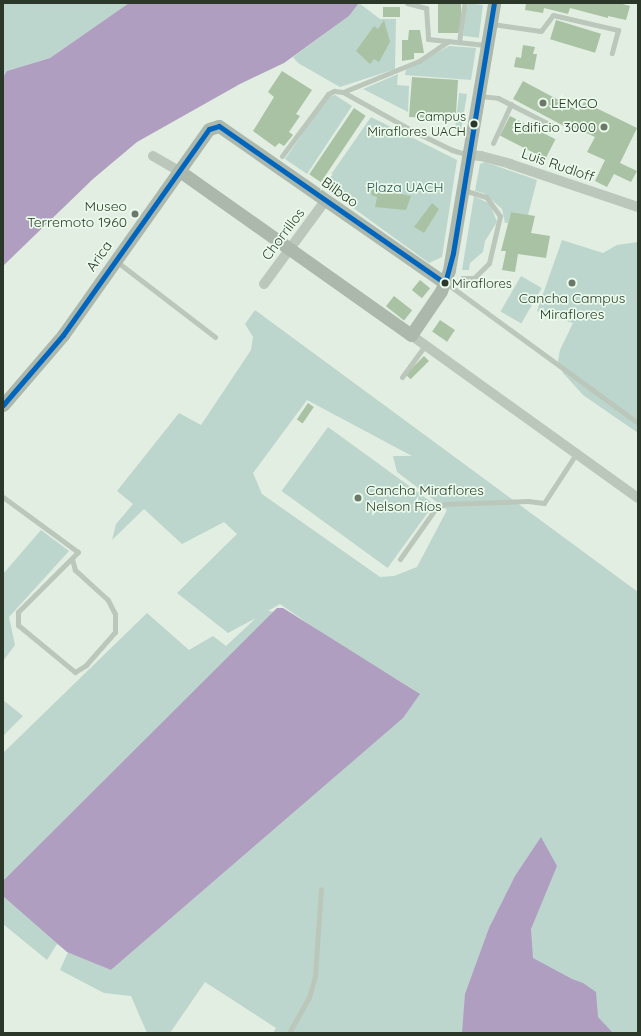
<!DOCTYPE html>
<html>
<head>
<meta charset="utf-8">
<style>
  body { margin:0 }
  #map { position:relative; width:641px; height:1036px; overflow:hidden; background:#e2eee2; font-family:Quicksand,sans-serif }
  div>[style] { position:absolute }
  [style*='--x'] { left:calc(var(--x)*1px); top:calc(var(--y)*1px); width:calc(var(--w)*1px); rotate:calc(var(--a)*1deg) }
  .green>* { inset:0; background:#bcd6ce; transform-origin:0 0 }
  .water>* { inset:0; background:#b09ec0 }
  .building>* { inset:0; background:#a9c2a3; transform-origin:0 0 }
  .service>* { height:5px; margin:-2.5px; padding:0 2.5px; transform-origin:2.5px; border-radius:2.5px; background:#bbc7bb }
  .minor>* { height:10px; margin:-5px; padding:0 5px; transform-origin:5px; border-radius:5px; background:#bbc7bb }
  .secondary>* { height:13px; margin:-6.5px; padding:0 6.5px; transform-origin:6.5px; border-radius:6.5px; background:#acb8ac }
  .bus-1>* { height:5px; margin:-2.5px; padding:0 2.5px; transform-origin:2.5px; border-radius:2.5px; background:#0065bd }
  .dots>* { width:11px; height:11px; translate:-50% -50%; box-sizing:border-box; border:2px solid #eafaeb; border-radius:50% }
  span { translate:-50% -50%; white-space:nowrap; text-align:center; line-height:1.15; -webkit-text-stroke:3.5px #eafaeb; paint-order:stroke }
  .bus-label { font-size:13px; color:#2b3829 }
  .right { translate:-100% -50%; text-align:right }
  .left { translate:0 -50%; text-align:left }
  .poi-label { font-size:14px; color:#2b3829 }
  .street-label { font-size:14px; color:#2b3829 }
  .park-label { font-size:14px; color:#2c5753 }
  .frame { position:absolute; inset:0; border:4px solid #2b3829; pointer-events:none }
</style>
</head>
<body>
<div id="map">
  <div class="green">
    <i style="clip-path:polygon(3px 3px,129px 3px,50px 58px,7px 71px,3px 77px)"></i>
    <i style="clip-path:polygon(359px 3px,380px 19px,396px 19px,395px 69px,340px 87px,298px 63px,293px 57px,349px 16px)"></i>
    <i style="left:467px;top:3px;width:16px;height:33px;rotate:7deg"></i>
    <i style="clip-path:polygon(449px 46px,476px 48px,471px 80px,405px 75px,406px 70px)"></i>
    <i style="clip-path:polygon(398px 74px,397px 85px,409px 86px,408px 112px,363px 89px)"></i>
    <i style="clip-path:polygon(459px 93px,467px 94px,461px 130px,455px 130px)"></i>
    <i style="clip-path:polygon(335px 95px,352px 106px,307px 174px,285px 159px,328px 97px)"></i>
    <i style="clip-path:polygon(371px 117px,457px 160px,442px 257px,429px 263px,323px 186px)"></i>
    <i style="clip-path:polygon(485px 162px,537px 180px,528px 215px,511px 212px,508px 223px,505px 223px,502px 209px,484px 193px,475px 191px,480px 164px)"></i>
    <i style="clip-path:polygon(474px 196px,490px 204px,497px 222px,485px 241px,483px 252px,470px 263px,469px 270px,462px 270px)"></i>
    <i style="clip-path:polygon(562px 240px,603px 253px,617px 245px,638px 242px,638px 433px,583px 395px,563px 373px,558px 361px,560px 350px,573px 323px,537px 311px)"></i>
    <i style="left:521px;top:276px;width:24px;height:41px;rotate:30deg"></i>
    <i style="clip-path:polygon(evenodd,255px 310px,638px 592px,638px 1033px,273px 1033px,276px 1028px,205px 982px,170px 1033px,147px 1033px,131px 996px,104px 993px,60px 970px,68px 952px,57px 944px,47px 960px,3px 924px,3px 753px,147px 613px,189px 650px,213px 636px,226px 646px,256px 618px,228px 633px,177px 593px,237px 534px,224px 522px,182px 544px,144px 509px,112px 540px,116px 524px,133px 504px,117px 491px,179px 413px,201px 425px,251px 350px,253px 337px,245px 324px,255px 310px,307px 400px,412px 456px,393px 456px,397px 472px,447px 510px,417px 567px,394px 576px,380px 577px,262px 494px,253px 473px,307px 400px,255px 310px,280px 604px,326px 636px,419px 693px,278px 612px,268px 611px,280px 604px,255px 310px,355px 759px,111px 970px,102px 966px,355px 759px)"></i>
    <i style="left:328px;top:427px;width:131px;height:79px;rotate:36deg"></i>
    <i style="clip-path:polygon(41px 530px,69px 551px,9px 617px,15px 645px,3px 661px,3px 574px)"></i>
    <i style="clip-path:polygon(3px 700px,23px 716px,3px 736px)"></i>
  </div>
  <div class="water">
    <i style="clip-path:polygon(129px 3px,359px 3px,349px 16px,284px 63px,240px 84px,137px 142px,93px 179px,3px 266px,3px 77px,7px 71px,50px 58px)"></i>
    <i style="clip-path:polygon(277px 608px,283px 608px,420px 694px,403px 718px,111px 970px,67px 952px,3px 896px,3px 881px)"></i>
    <i style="clip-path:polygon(541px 837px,557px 866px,531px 929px,533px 958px,572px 979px,583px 983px,596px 992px,598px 1017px,613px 1033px,462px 1033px,465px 994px,489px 928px,515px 876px)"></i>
  </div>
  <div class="building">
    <i style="left:438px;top:3px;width:23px;height:30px"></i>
    <i style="clip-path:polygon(526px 3px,619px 3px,630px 6px,626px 20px,608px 16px,608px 18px,570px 8px,568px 14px,544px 8px,543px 13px,525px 10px)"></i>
    <i style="left:383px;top:7px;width:17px;height:10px"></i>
    <i style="clip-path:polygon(384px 20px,390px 42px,379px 62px,374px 59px,370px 64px,356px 51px,374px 26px,378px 29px)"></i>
    <i style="left:556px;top:20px;width:47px;height:20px;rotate:17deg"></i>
    <i style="clip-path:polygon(409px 30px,420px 30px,424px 53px,414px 53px,414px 59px,402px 61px,402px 40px,408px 40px)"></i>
    <i style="clip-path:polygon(523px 45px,535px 47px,533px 54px,537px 54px,534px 70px,514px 67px,516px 57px,521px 58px)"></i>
    <i style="clip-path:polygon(282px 71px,312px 90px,296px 114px,300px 116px,289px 132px,293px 135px,284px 146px,279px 143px,275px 147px,253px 131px,274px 97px,268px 92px)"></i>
    <i style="clip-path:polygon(412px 77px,458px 80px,456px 114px,451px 114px,451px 119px,409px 117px)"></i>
    <i style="clip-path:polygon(523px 81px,579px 111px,584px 102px,637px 128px,620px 163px,637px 171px,631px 182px,614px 174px,607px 187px,595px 181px,605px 160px,587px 152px,595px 137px,565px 123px,564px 126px,513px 99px)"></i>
    <i style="left:354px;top:108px;width:14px;height:80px;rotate:34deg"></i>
    <i style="left:510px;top:116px;width:51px;height:22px;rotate:27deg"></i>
    <i style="clip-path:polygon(372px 188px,411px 196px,406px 210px,375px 207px,377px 197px,371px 195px)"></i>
    <i style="clip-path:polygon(432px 203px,439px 209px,424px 233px,414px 227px)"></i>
    <i style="clip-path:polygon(511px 212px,535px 216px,531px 233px,550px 236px,546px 258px,518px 254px,515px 272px,502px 270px,506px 251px,501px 251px)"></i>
    <i style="left:420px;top:280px;width:13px;height:13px;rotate:39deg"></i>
    <i style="left:394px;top:296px;width:23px;height:13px;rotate:38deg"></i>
    <i style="left:440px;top:320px;width:18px;height:14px;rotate:34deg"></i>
    <i style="left:424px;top:356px;width:7px;height:26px;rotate:45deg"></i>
    <i style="left:308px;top:403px;width:7px;height:20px;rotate:34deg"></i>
  </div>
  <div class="service">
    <i style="--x:407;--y:3;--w:20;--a:15"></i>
    <i style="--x:426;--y:8;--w:31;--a:86"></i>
    <i style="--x:428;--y:39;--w:58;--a:5.9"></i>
    <i style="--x:492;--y:24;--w:49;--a:8.1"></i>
    <i style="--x:541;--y:31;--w:20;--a:-53"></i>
    <i style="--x:553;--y:15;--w:67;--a:13"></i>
    <i style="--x:618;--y:30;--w:24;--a:105"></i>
    <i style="--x:459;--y:42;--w:37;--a:-82"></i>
    <i style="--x:343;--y:92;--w:82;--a:-22.2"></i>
    <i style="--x:419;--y:61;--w:36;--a:-34"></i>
    <i style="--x:480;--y:96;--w:18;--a:6"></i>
    <i style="--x:498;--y:98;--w:62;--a:27"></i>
    <i style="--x:493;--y:143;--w:43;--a:-65.2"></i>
    <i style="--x:282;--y:156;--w:77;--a:-53.4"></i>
    <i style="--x:328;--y:94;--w:7;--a:-27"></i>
    <i style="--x:334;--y:91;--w:9;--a:6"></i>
    <i style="--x:343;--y:92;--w:80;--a:29.1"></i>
    <i style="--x:413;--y:131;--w:43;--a:26"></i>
    <i style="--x:452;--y:150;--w:17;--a:17"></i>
    <i style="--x:116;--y:261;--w:125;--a:37.5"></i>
    <i style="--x:462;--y:278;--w:12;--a:0"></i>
    <i style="--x:474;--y:278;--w:21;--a:-45"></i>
    <i style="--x:489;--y:263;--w:48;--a:-76.8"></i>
    <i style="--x:500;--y:216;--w:24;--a:-126"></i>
    <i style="--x:486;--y:197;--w:24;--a:-163"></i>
    <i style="--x:446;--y:283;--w:238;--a:36.1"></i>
    <i style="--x:402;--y:377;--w:39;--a:-54"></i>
    <i style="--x:3;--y:497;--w:93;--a:36.3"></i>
    <i style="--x:78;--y:552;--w:85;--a:135"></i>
    <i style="--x:18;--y:612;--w:13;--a:90"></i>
    <i style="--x:18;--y:625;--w:74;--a:39.5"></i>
    <i style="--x:75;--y:672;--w:13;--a:-32"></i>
    <i style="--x:86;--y:665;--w:44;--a:-48.7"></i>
    <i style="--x:115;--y:632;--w:18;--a:-90"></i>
    <i style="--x:115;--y:614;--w:16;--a:-117"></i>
    <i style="--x:108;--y:600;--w:45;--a:-137.7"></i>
    <i style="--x:75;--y:570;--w:11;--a:-105"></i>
    <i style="--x:400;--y:559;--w:62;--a:-54.8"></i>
    <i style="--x:436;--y:508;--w:10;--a:-24"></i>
    <i style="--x:445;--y:504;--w:83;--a:-2.1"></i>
    <i style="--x:528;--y:501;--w:16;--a:7"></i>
    <i style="--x:544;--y:503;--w:59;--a:-56.9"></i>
    <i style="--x:289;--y:1033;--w:41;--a:-60.9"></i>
    <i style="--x:309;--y:997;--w:22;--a:-74"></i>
    <i style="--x:315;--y:976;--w:87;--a:-86.1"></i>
  </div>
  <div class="minor">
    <i style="--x:468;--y:155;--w:13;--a:4"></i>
    <i style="--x:481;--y:156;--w:30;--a:15"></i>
    <i style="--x:510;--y:164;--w:135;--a:18.6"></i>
    <i style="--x:153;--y:156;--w:32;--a:30"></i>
    <i style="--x:264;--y:284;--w:103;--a:-53.7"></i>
    <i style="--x:411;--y:335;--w:279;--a:35.7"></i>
  </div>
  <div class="secondary">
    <i style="--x:181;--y:172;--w:282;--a:35.3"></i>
    <i style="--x:411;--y:335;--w:53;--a:-55.7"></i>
    <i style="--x:441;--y:291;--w:22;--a:-69"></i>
    <i style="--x:449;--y:270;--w:271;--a:-80.4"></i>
    <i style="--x:3;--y:405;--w:92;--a:-49.4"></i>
    <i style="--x:63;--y:335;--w:252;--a:-54.7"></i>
    <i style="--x:209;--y:129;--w:10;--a:-17"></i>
    <i style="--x:219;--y:126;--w:275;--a:34.8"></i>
  </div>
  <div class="bus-1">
    <i style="--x:3;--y:405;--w:92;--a:-49.4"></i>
    <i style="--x:63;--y:335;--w:252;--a:-54.7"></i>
    <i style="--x:209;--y:129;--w:10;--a:-17"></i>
    <i style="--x:219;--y:126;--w:275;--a:34.8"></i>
    <i style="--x:445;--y:283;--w:31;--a:-75"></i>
    <i style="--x:453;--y:253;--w:253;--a:-80.7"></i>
  </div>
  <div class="dots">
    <i style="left:543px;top:103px;background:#6b786a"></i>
    <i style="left:474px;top:124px;background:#2b3829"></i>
    <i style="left:604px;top:127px;background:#6b786a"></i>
    <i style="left:135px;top:214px;background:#6b786a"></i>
    <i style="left:445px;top:283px;background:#2b3829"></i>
    <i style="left:572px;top:283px;background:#6b786a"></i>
    <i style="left:358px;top:498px;background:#6b786a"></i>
  </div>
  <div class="bus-label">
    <span class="right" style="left:466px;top:124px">Campus<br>Miraflores UACH</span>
    <span class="left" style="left:452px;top:283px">Miraflores</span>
  </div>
  <div class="poi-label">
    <span class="left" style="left:551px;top:103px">LEMCO</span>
    <span class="right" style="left:596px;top:127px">Edificio 3000</span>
    <span class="right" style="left:127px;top:214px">Museo<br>Terremoto 1960</span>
    <span style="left:572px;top:306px">Cancha Campus<br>Miraflores</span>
    <span class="left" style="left:366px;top:498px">Cancha Miraflores<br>Nelson Ríos</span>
  </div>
  <div class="street-label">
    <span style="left:558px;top:165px;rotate:19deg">Luis Rudloff</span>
    <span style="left:340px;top:192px;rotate:35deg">Bilbao</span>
    <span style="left:283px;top:234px;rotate:-53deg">Chorrillos</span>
    <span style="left:99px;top:256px;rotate:-55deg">Arica</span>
  </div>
  <div class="park-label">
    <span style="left:405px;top:187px">Plaza UACH</span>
  </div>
  <div class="frame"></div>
</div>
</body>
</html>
